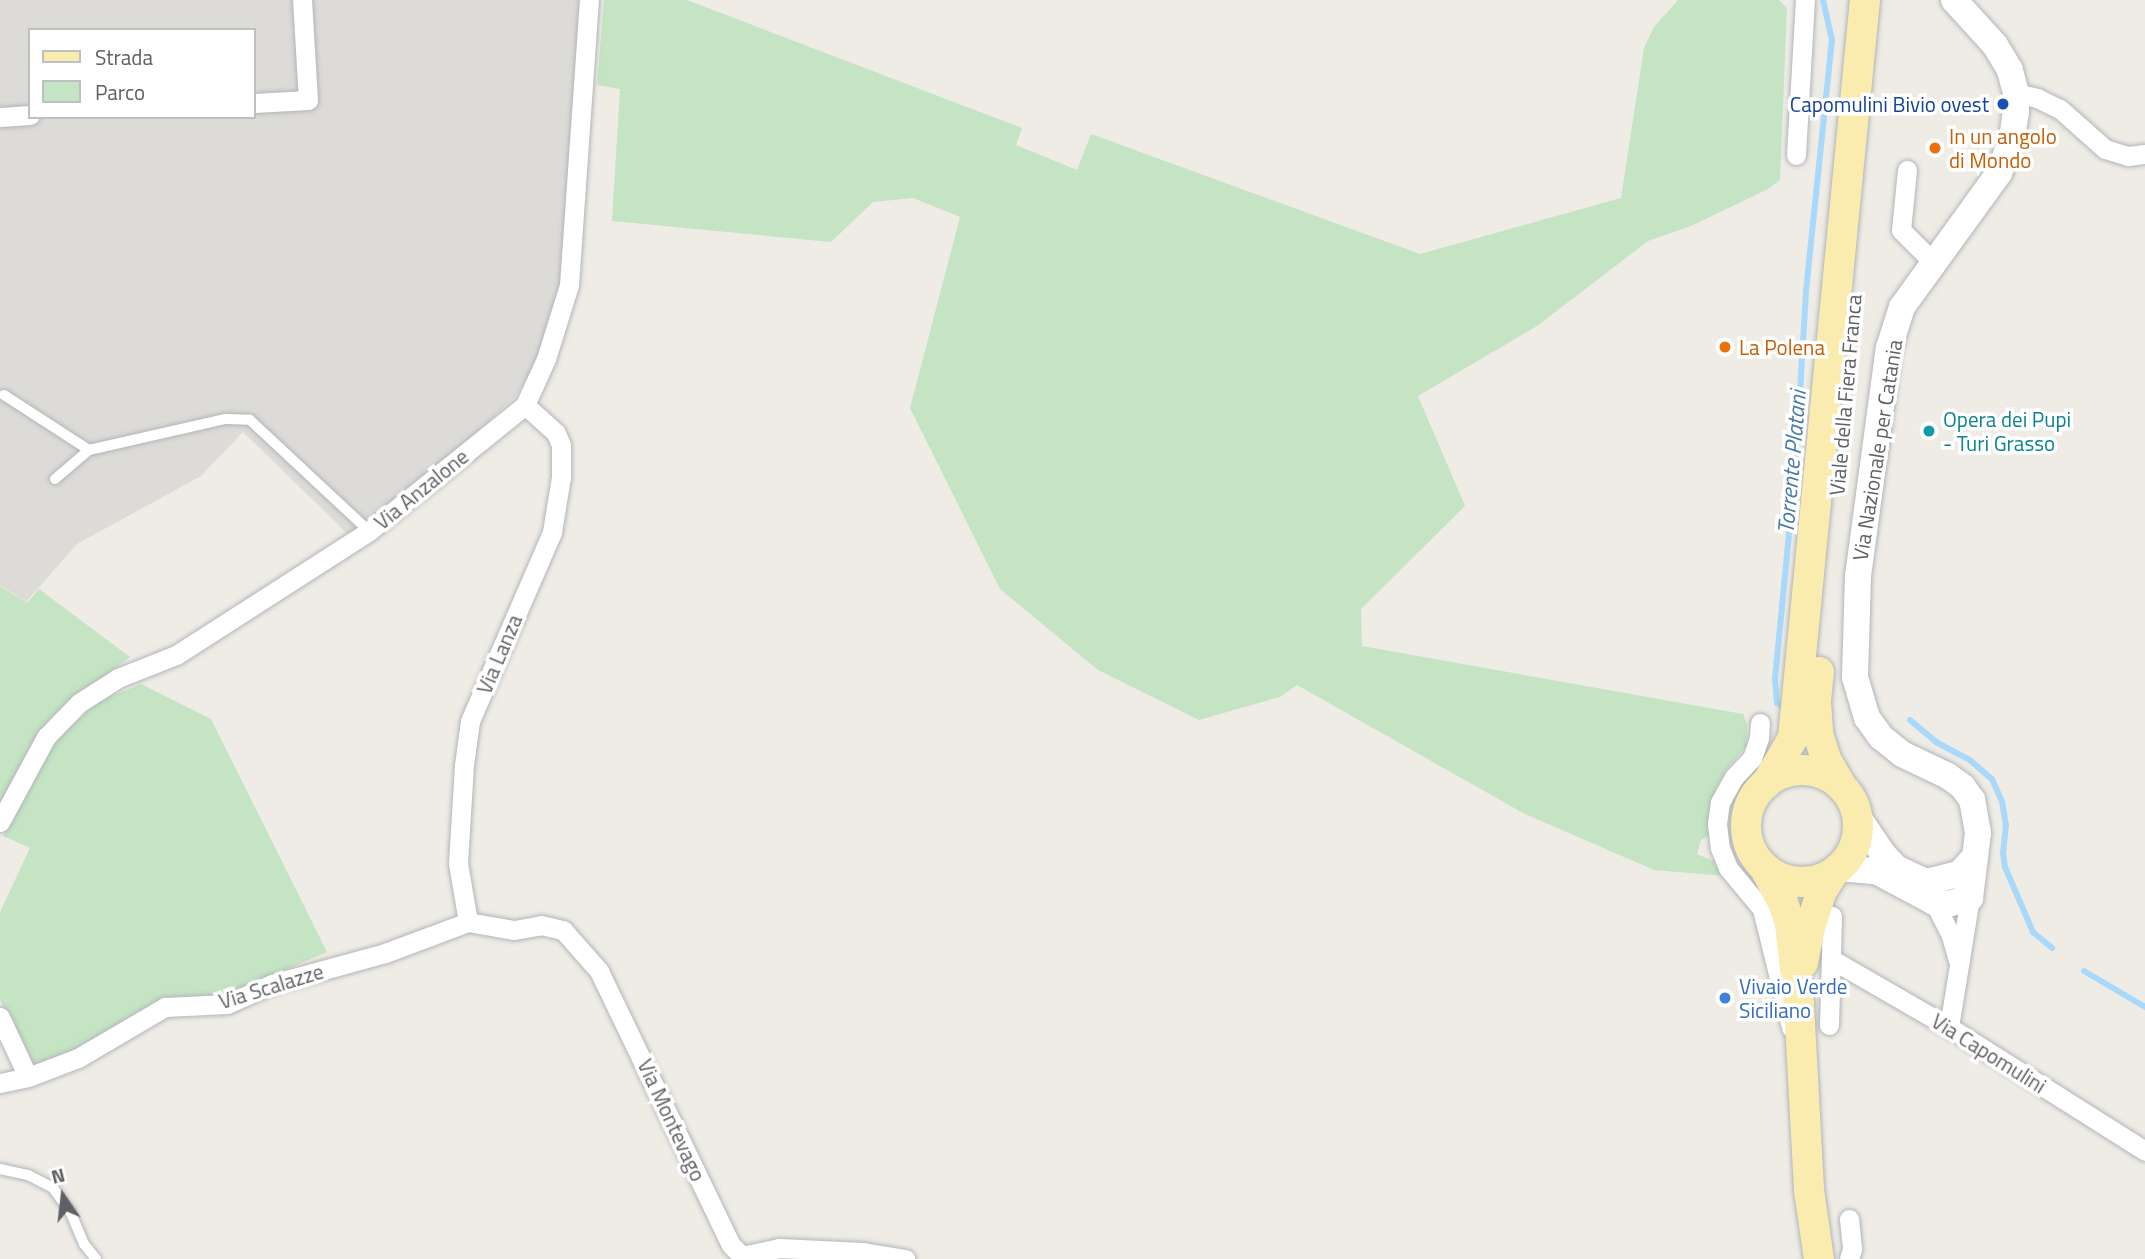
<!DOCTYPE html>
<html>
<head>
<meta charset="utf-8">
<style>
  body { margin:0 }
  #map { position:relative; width:2145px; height:1259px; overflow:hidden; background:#eeece5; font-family:"Titillium Web",sans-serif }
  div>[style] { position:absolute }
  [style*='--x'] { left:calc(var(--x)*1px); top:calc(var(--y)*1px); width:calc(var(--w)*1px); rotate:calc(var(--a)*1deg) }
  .industrial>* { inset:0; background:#dddbd7 }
  .green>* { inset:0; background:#c4e4c3 }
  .stream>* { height:6px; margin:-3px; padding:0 3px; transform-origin:3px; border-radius:3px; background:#a9d9fa }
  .roads { filter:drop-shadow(0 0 2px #b2b5b9) drop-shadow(0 0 2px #b2b5b9) }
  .lane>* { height:10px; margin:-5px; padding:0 5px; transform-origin:5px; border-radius:5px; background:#fff }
  .street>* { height:19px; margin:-9.5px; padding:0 9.5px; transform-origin:9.5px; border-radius:9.5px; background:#fff }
  .secondary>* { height:26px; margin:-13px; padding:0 13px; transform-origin:13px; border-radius:13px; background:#fff }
  .primary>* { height:30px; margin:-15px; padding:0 15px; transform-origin:15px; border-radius:15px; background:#faecae }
  .primary>.ring { margin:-15px; padding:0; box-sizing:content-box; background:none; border:30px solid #faecae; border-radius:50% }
  .dots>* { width:19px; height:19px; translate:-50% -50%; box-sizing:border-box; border:4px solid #fff; border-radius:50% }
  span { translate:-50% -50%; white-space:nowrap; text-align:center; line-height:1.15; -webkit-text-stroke:7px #fff; paint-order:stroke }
  .transit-label { font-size:21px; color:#164399 }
  .right { translate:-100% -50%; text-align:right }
  .food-label { font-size:21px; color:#c56008 }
  .left { translate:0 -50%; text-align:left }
  .street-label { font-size:21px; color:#5d6064 }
  .culture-label { font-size:21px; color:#0d838f }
  .shop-label { font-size:21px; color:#366cbe }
  .water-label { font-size:23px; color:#477aab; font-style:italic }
  .legend { position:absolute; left:28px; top:28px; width:228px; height:91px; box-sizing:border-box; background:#fff; border:2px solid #bebfc1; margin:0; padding:9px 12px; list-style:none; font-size:21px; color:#5d6064 }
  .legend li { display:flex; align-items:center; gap:14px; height:35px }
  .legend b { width:35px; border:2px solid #bebfc1 }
  .north { position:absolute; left:28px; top:1161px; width:70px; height:70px; -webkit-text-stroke:5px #fff; paint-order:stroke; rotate:346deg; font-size:19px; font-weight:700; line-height:28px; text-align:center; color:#5d6064 }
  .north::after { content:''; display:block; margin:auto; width:24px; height:32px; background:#5d6064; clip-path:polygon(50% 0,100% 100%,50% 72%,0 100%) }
</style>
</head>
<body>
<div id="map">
  <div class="industrial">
    <i style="clip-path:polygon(evenodd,0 0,584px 0,568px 239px,555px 309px,541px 358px,514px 398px,428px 477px,349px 535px,243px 432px,201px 476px,77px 544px,26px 602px,0 585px,0 0,30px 30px,254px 30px,254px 117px,30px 117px,30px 30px)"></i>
  </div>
  <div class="green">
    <i style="clip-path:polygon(604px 0,687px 0,1022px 128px,1016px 145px,1077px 170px,1091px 134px,1420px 254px,1621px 198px,1644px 48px,1654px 27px,1678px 0,1779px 0,1787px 8px,1780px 180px,1768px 189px,1691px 226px,1648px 241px,1537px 326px,1418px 396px,1465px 506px,1361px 609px,1362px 646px,1743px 714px,1747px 724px,1747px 745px,1726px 770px,1716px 788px,1710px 810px,1710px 835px,1701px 840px,1697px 854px,1718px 863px,1725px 876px,1654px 870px,1523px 813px,1297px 685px,1280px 697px,1199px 720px,1098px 670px,1000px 589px,910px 408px,960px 217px,913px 198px,873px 202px,831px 242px,612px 221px,620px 89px,597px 85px)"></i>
    <i style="clip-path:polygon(0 586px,27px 603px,39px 589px,130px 657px,52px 716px,30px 748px,0 803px)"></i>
    <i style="clip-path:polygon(141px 684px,211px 719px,327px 952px,223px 996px,33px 1068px,0 1000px,0 912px,30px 848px,3px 836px,45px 756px,59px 737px,98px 702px)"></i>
  </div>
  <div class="stream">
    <i style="--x:1787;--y:710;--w:12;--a:-145"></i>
    <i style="--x:1777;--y:703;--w:24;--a:-95"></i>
    <i style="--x:1775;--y:679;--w:220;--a:-84.5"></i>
    <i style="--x:1796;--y:460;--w:169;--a:-86.6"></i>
    <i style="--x:1806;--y:291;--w:252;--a:-84.1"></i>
    <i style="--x:1832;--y:40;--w:41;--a:-102.7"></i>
    <i style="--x:1910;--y:720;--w:34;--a:40"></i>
    <i style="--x:1936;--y:742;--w:40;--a:28"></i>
    <i style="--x:1971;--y:761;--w:28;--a:41"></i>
    <i style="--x:1992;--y:779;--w:24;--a:66"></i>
    <i style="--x:2002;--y:801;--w:24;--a:81"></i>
    <i style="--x:2006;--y:825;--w:28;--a:96"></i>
    <i style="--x:2003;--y:853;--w:14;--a:82"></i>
    <i style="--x:2005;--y:867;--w:71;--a:66.7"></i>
    <i style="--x:2033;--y:932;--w:25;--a:40"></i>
    <i style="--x:2084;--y:971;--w:71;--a:30.5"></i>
  </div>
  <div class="roads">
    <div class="lane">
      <i style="--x:4;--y:395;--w:101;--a:32.9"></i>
      <i style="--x:89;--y:450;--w:140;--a:-12.8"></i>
      <i style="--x:226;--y:419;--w:24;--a:2"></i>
      <i style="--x:250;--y:420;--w:163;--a:43"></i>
      <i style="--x:55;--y:479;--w:45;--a:-40.5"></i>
      <i style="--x:0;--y:1169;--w:29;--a:12"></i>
      <i style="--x:28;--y:1175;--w:28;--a:27"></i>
      <i style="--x:53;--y:1188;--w:29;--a:54"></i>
      <i style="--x:70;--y:1211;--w:36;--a:67"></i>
      <i style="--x:84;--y:1244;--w:19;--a:51"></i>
    </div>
    <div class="street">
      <i style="--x:2016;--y:93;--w:22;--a:13"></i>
      <i style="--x:2037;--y:98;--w:25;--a:26"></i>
      <i style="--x:2060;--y:109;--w:60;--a:41.6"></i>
      <i style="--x:2105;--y:149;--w:24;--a:17"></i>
      <i style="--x:2128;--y:156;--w:17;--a:-7"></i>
      <i style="--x:254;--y:103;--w:54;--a:-3.2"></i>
      <i style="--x:308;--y:100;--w:100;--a:-93.4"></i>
      <i style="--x:0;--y:117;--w:30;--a:-4"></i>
      <i style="--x:1796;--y:155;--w:155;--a:-86.7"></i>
      <i style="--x:1907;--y:170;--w:60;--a:95.7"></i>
      <i style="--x:1901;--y:230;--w:45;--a:45"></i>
      <i style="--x:1760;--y:723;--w:15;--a:94"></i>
      <i style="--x:1759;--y:738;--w:21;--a:109"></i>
      <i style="--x:1752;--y:758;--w:26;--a:133"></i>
      <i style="--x:1734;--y:777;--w:29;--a:119"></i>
      <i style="--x:1720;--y:802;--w:22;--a:98"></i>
      <i style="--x:1717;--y:824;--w:24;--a:83"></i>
      <i style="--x:1720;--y:848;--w:22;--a:68"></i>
      <i style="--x:1728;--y:868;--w:53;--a:50.3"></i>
      <i style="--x:1762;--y:909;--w:122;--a:76.2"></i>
      <i style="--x:0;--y:822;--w:97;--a:-61.6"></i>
      <i style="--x:46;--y:737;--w:47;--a:-45.9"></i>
      <i style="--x:79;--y:703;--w:46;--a:-32.7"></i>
      <i style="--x:118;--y:678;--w:62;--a:-21.6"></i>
      <i style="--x:176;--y:655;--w:229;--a:-32.7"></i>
      <i style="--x:369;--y:531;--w:201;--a:-38.9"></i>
      <i style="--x:525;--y:405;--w:51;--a:-65.5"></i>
      <i style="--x:546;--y:359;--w:77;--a:-72.7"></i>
      <i style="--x:569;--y:285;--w:286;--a:-86"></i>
      <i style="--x:1934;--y:902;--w:38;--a:63"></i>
      <i style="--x:1951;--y:936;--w:25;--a:74"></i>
      <i style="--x:468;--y:922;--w:47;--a:9.9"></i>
      <i style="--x:514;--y:930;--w:27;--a:-10"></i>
      <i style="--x:541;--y:925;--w:23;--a:13"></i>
      <i style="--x:563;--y:930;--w:55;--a:48.7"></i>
      <i style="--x:599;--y:971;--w:304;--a:64.3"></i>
      <i style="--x:731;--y:1245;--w:16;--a:45"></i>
      <i style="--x:742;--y:1256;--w:38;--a:-12"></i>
      <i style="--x:779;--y:1248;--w:84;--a:2.7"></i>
      <i style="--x:863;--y:1252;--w:43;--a:9.5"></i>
      <i style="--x:468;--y:922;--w:60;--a:-99.6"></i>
      <i style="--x:458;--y:863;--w:98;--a:-86.5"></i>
      <i style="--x:464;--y:765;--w:44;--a:-82.2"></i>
      <i style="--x:470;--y:721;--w:206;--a:-66.5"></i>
      <i style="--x:552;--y:532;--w:56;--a:-80.7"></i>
      <i style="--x:561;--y:477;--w:32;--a:-90"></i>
      <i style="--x:561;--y:445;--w:13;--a:-113"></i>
      <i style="--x:556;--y:433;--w:42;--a:-137.9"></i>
      <i style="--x:1831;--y:959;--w:136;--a:30"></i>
      <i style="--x:1949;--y:1027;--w:232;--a:32.3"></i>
      <i style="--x:0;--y:1017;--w:66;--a:65"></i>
      <i style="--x:1829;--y:1025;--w:109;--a:-88.4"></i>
      <i style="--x:1949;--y:1027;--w:131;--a:-80.8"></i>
      <i style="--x:1970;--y:898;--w:11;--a:-170"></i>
      <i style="--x:0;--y:1083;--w:29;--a:-12"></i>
      <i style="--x:28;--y:1077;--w:53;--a:-20.8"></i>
      <i style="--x:78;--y:1058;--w:101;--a:-30.4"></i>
      <i style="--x:165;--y:1007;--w:62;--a:-2.8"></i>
      <i style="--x:227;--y:1004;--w:49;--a:-24"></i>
      <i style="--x:272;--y:984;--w:117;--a:-15.3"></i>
      <i style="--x:385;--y:953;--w:89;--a:-20.5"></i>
      <i style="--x:1849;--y:1219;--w:30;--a:84"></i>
      <i style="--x:1852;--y:1249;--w:10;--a:107"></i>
    </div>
    <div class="secondary">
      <i style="--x:1858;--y:817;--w:45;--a:56"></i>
      <i style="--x:1883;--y:854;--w:19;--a:47"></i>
      <i style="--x:1896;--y:868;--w:33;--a:25"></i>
      <i style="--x:1926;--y:882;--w:34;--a:-14"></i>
      <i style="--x:1959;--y:874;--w:23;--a:-47"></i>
      <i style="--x:1839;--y:868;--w:37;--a:5"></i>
      <i style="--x:1876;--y:871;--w:66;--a:28.1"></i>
      <i style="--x:1934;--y:902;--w:14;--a:8"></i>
      <i style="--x:1948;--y:904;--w:23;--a:-15"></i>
      <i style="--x:1970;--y:898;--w:65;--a:-83"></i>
      <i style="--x:1978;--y:833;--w:34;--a:-100"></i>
      <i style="--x:1972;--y:800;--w:16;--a:-125"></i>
      <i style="--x:1963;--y:787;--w:19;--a:-144"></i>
      <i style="--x:1948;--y:776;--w:51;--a:-154.4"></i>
      <i style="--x:1902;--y:754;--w:27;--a:-141"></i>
      <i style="--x:1881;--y:737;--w:24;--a:-126"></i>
      <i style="--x:1867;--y:718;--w:43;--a:-106.3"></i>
      <i style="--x:1855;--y:677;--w:101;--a:-88.3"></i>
      <i style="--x:1858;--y:576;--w:230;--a:-82.3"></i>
      <i style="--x:1889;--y:348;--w:43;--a:-72.4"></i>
      <i style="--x:1902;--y:307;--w:165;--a:-54.1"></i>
      <i style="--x:1999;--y:173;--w:36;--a:-69"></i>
      <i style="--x:2012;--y:139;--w:27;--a:-82"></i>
      <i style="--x:2016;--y:112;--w:19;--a:-90"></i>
      <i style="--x:2016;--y:93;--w:24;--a:-105"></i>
      <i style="--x:2010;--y:70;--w:29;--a:-121"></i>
      <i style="--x:1995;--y:45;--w:61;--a:-132.3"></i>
    </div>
    <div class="primary">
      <i style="--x:1819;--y:672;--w:30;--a:96"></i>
      <i style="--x:1816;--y:702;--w:32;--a:86"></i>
      <i style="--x:1818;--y:734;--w:28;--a:72"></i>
      <i style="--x:1827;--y:761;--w:28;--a:60"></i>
      <i class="ring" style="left:1746px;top:770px;width:82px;height:82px"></i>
      <i style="--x:1766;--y:784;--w:53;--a:-59.6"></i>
      <i style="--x:1793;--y:738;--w:742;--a:-84.43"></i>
      <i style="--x:1764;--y:867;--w:40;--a:62"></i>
      <i style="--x:1783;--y:902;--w:23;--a:72"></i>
      <i style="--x:1790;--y:924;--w:81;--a:83.6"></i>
      <i style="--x:1799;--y:1004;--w:186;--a:86.9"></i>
      <i style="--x:1809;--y:1190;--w:70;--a:81.8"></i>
      <i style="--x:1803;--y:963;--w:37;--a:-79"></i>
      <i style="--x:1810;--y:927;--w:38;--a:-72"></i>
      <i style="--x:1822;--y:891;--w:22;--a:-58"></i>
    </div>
  </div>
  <div class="dots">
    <i style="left:2003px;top:104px;background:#1a4fb4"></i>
    <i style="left:1935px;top:148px;background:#e8710a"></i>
    <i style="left:1725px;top:347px;background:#e8710a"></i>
    <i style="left:1929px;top:431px;background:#0f9aa8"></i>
    <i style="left:1725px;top:998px;background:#3f7fe0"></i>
  </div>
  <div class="transit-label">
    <span class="right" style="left:1989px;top:104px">Capomulini Bivio ovest</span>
  </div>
  <div class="food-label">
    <span class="left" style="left:1949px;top:148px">In un angolo<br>di Mondo</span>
    <span class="left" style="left:1739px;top:347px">La Polena</span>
  </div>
  <div class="street-label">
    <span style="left:1845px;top:395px;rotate:-85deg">Viale della Fiera Franca</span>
    <span style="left:1877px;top:450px;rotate:-81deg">Via Nazionale per Catania</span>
    <span style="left:421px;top:489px;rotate:-39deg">Via Anzalone</span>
    <span style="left:499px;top:654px;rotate:-67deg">Via Lanza</span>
    <span style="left:271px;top:986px;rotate:-17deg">Via Scalazze</span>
    <span style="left:1989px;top:1053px;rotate:32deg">Via Capomulini</span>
    <span style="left:672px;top:1120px;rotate:65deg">Via Montevago</span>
  </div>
  <div class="culture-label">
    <span class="left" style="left:1943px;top:431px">Opera dei Pupi<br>- Turi Grasso</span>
  </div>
  <div class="shop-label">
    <span class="left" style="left:1739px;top:998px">Vivaio Verde<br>Siciliano</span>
  </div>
  <div class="water-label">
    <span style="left:1792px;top:462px;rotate:-85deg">Torrente Platani</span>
  </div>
  <ul class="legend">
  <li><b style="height:9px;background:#faecae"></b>Strada</li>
  <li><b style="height:19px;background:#c4e4c3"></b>Parco</li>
  </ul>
  <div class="north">N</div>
</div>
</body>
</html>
